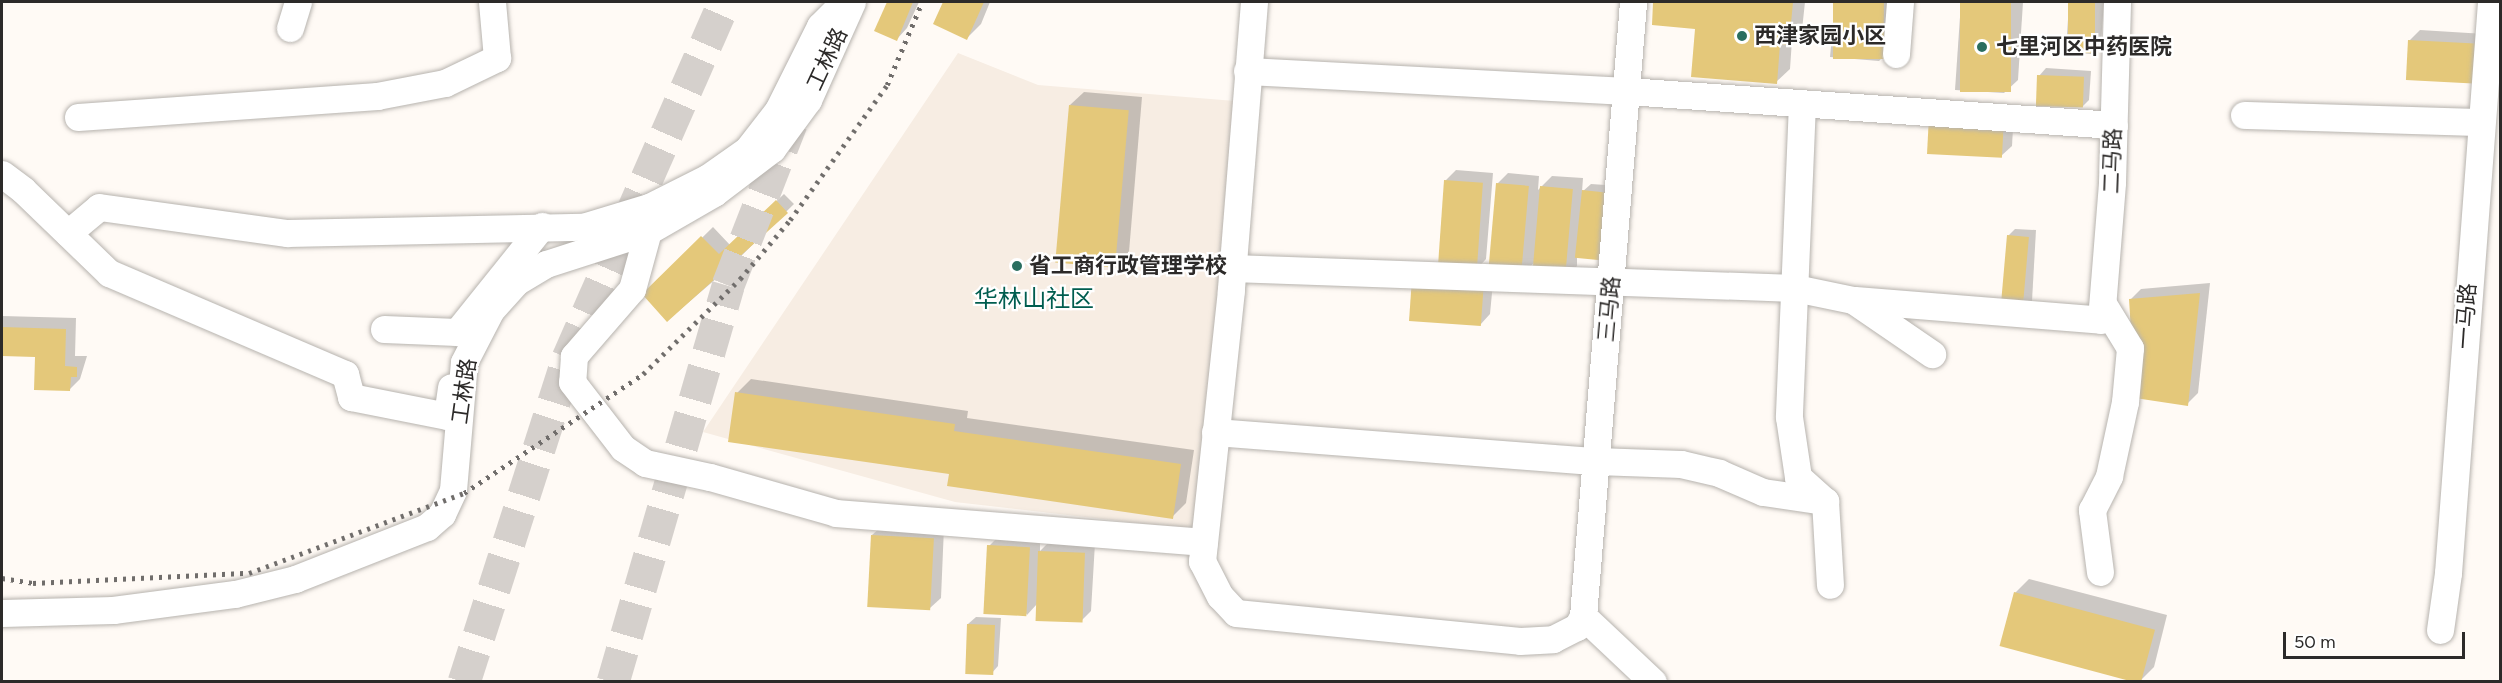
<!DOCTYPE html>
<html>
<head>
<meta charset="utf-8">
<style>
  body { margin:0 }
  #map { position:relative; width:2502px; height:683px; overflow:hidden; background:#fffaf5; font-family:Figtree,"Noto Sans SC",sans-serif }
  div>[style] { position:absolute }
  [style*='--x'] { left:calc(var(--x)*1px); top:calc(var(--y)*1px); width:calc(var(--w)*1px); rotate:calc(var(--a)*1deg) }
  .built>* { inset:0; background:#f7ede3 }
  .shadow>* { inset:0; background:#0003 }
  .building>* { inset:0; background:#e4c87a; transform-origin:0 0 }
  .highway-tunnel>* { height:33px; margin-top:-16.5px; transform-origin:0; background:repeating-linear-gradient(90deg,#d5d0cc 0 33px,transparent 0 49px) }
  .roads { filter:drop-shadow(0 0 2px #b7b3ae) drop-shadow(0 0 2px #b7b3ae) }
  .minor>* { height:27px; margin:-13.5px; padding:0 13.5px; transform-origin:13.5px; border-radius:13.5px; background:#fff }
  .rail>* { height:4.5px; margin-top:-2.25px; transform-origin:0; background:repeating-linear-gradient(90deg,#706d6b 0 3px,transparent 0 9px) }
  .dots>* { width:16px; height:16px; translate:-50% -50%; box-sizing:border-box; border:3px solid #fff; border-radius:50% }
  span { translate:-50% -50%; white-space:nowrap; text-align:center; line-height:1.15; -webkit-text-stroke:4.5px #fff; paint-order:stroke }
  .poi-label { font-size:22px; color:#2c2a29; font-weight:700 }
  .left { translate:0 -50%; text-align:left }
  .street-label { font-size:22px; color:#2c2a29 }
  .neighbourhood-label { font-size:24px; color:#005d4f }
  .frame { position:absolute; inset:0; border:3px solid #2c2a29; pointer-events:none }
  .scale { position:absolute; left:2283px; top:632px; width:182px; height:27px; box-sizing:border-box; border:3px solid #2c2a29; border-top:0; padding-left:8px; font-size:18px; line-height:21px; white-space:nowrap; color:#2c2a29; -webkit-text-stroke:4px #fff; paint-order:stroke }
</style>
</head>
<body>
<div id="map">
  <div class="built">
    <i style="clip-path:polygon(958px 53px,1038px 85px,1235px 101px,1197px 530px,955px 502px,703px 432px)"></i>
  </div>
  <div class="shadow">
    <i style="clip-path:polygon(889px 2px,919px 2px,907px 28px,897px 39px,876px 31px)"></i>
    <i style="clip-path:polygon(944px 2px,990px 2px,981px 24px,967px 38px,935px 23px)"></i>
    <i style="clip-path:polygon(1655px 2px,1805px 2px,1802px 30px,1792px 40px,1790px 69px,1776px 82px,1696px 27px,1653px 24px)"></i>
    <i style="clip-path:polygon(1835px 2px,1896px 2px,1893px 47px,1879px 61px,1830px 57px)"></i>
    <i style="clip-path:polygon(1961px 2px,2023px 2px,2018px 80px,2004px 93px,1955px 90px)"></i>
    <i style="clip-path:polygon(2069px 2px,2104px 2px,2101px 43px,2091px 54px,2066px 52px)"></i>
    <i style="clip-path:polygon(2420px 30px,2485px 34px,2482px 72px,2409px 41px)"></i>
    <i style="clip-path:polygon(2046px 68px,2091px 71px,2089px 100px,2082px 107px,2039px 76px)"></i>
    <i style="clip-path:polygon(1084px 92px,1142px 97px,1129px 252px,1115px 266px,1070px 105px)"></i>
    <i style="clip-path:polygon(2014px 110px,2012px 146px,2001px 156px,1929px 152px)"></i>
    <i style="clip-path:polygon(1456px 170px,1493px 173px,1486px 259px,1474px 272px,1491px 273px,1497px 184px,1508px 173px,1539px 176px,1538px 190px,1552px 176px,1583px 178px,1582px 192px,1591px 184px,1620px 186px,1577px 256px,1577px 266px,1566px 277px,1536px 261px,1522px 274px,1494px 272px,1490px 314px,1480px 325px,1439px 269px,1445px 181px)"></i>
    <i style="clip-path:polygon(784px 194px,794px 204px,731px 266px,668px 320px,645px 294px,713px 227px,730px 245px)"></i>
    <i style="clip-path:polygon(2015px 229px,2036px 230px,2032px 301px,2025px 308px,2008px 236px)"></i>
    <i style="clip-path:polygon(2210px 283px,2198px 393px,2187px 404px,2130px 300px,2141px 289px)"></i>
    <i style="clip-path:polygon(2px 316px,76px 318px,75px 356px,87px 356px,80px 379px,70px 389px,36px 356px,2px 355px)"></i>
    <i style="clip-path:polygon(751px 379px,968px 411px,967px 418px,1194px 450px,1186px 503px,1172px 517px,951px 473px,737px 393px)"></i>
    <i style="clip-path:polygon(883px 525px,944px 527px,941px 598px,930px 608px,872px 535px)"></i>
    <i style="clip-path:polygon(1000px 535px,1040px 537px,1040px 551px,1050px 541px,1095px 543px,1091px 611px,1080px 622px,1037px 604px,1027px 615px,989px 546px)"></i>
    <i style="clip-path:polygon(2029px 579px,2167px 615px,2154px 667px,2140px 681px,2001px 645px,2015px 593px)"></i>
    <i style="clip-path:polygon(976px 617px,1001px 618px,998px 666px,991px 674px,968px 624px)"></i>
  </div>
  <div class="building">
    <i style="clip-path:polygon(887px 2px,913px 2px,897px 41px,874px 31px)"></i>
    <i style="clip-path:polygon(943px 2px,984px 2px,967px 40px,933px 24px)"></i>
    <i style="clip-path:polygon(1653px 2px,1793px 2px,1789px 45px,1780px 44px,1777px 84px,1691px 77px,1695px 29px,1652px 25px)"></i>
    <i style="left:1833px;top:2px;width:51px;height:57px"></i>
    <i style="left:1960px;top:2px;width:51px;height:90px"></i>
    <i style="left:2068px;top:2px;width:27px;height:51px"></i>
    <i style="left:2408px;top:40px;width:67px;height:40px;rotate:3deg"></i>
    <i style="left:2037px;top:75px;width:47px;height:31px;rotate:2deg"></i>
    <i style="left:1069px;top:105px;width:60px;height:158px;rotate:5deg"></i>
    <i style="left:1929px;top:116px;width:75px;height:38px;rotate:3deg"></i>
    <i style="left:1444px;top:180px;width:39px;height:88px;rotate:4deg"></i>
    <i style="left:1496px;top:183px;width:33px;height:90px;rotate:5deg"></i>
    <i style="left:1540px;top:186px;width:33px;height:90px;rotate:5deg"></i>
    <i style="left:1582px;top:190px;width:31px;height:68px;rotate:6deg"></i>
    <i style="clip-path:polygon(776px 200px,788px 213px,667px 322px,642px 294px,701px 236px,719px 254px)"></i>
    <i style="left:2007px;top:235px;width:22px;height:73px;rotate:5deg"></i>
    <i style="left:1412px;top:278px;width:72px;height:43px;rotate:4deg"></i>
    <i style="clip-path:polygon(2200px 293px,2188px 406px,2135px 398px,2129px 299px)"></i>
    <i style="clip-path:polygon(2px 327px,66px 329px,65px 366px,77px 367px,77px 377px,71px 377px,70px 391px,34px 390px,35px 357px,2px 356px)"></i>
    <i style="clip-path:polygon(735px 392px,955px 424px,954px 431px,1181px 464px,1173px 519px,947px 486px,949px 474px,728px 442px)"></i>
    <i style="left:871px;top:535px;width:63px;height:72px;rotate:3deg"></i>
    <i style="left:987px;top:545px;width:43px;height:69px;rotate:3deg"></i>
    <i style="left:1038px;top:551px;width:47px;height:70px;rotate:2deg"></i>
    <i style="left:2014px;top:592px;width:146px;height:56px;rotate:15deg"></i>
    <i style="left:967px;top:624px;width:28px;height:50px;rotate:2deg"></i>
  </div>
  <div class="highway-tunnel">
    <i style="--x:464;--y:682;--w:340;--a:-72.2"></i>
    <i style="--x:568;--y:358;--w:389;--a:-66.3"></i>
    <i style="--x:613;--y:682;--w:413;--a:-73.8"></i>
    <i style="--x:728;--y:285;--w:174;--a:-68.7"></i>
  </div>
  <div class="roads">
    <div class="minor">
      <i style="--x:1254;--y:2;--w:289;--a:94.6"></i>
      <i style="--x:1231;--y:290;--w:273;--a:96.1"></i>
      <i style="--x:1202;--y:561;--w:39;--a:63"></i>
      <i style="--x:1220;--y:596;--w:23;--a:47"></i>
      <i style="--x:1236;--y:613;--w:285;--a:5.6"></i>
      <i style="--x:1520;--y:641;--w:33;--a:-3"></i>
      <i style="--x:1553;--y:639;--w:27;--a:-27"></i>
      <i style="--x:1577;--y:627;--w:13;--a:-61"></i>
      <i style="--x:1583;--y:616;--w:616;--a:-85.34"></i>
      <i style="--x:290;--y:28;--w:27;--a:-73"></i>
      <i style="--x:1896;--y:54;--w:52;--a:-85.6"></i>
      <i style="--x:1247;--y:71;--w:381;--a:3"></i>
      <i style="--x:1627;--y:91;--w:488;--a:4"></i>
      <i style="--x:1802;--y:103;--w:314;--a:92.4"></i>
      <i style="--x:1789;--y:417;--w:61;--a:81.5"></i>
      <i style="--x:1798;--y:477;--w:36;--a:42"></i>
      <i style="--x:1825;--y:501;--w:84;--a:86.6"></i>
      <i style="--x:2244;--y:115;--w:236;--a:1.7"></i>
      <i style="--x:78;--y:117;--w:300;--a:-4"></i>
      <i style="--x:377;--y:96;--w:69;--a:-10.8"></i>
      <i style="--x:445;--y:83;--w:58;--a:-25.7"></i>
      <i style="--x:497;--y:58;--w:56;--a:-95.1"></i>
      <i style="--x:2;--y:174;--w:26;--a:37"></i>
      <i style="--x:23;--y:190;--w:120;--a:44"></i>
      <i style="--x:109;--y:273;--w:257;--a:23.2"></i>
      <i style="--x:345;--y:374;--w:24;--a:75"></i>
      <i style="--x:351;--y:397;--w:98;--a:11.2"></i>
      <i style="--x:447;--y:416;--w:29;--a:-82"></i>
      <i style="--x:648;--y:231;--w:60;--a:105.4"></i>
      <i style="--x:632;--y:289;--w:89;--a:130.9"></i>
      <i style="--x:574;--y:356;--w:26;--a:94"></i>
      <i style="--x:572;--y:382;--w:83;--a:52.3"></i>
      <i style="--x:623;--y:448;--w:27;--a:34"></i>
      <i style="--x:645;--y:463;--w:66;--a:12.2"></i>
      <i style="--x:710;--y:477;--w:131;--a:15.9"></i>
      <i style="--x:836;--y:513;--w:369;--a:4.5"></i>
      <i style="--x:68;--y:233;--w:40;--a:-40"></i>
      <i style="--x:99;--y:207;--w:190;--a:7.9"></i>
      <i style="--x:287;--y:233;--w:296;--a:-1.2"></i>
      <i style="--x:583;--y:227;--w:69;--a:-16.9"></i>
      <i style="--x:649;--y:207;--w:65;--a:-26.6"></i>
      <i style="--x:707;--y:178;--w:49;--a:-35"></i>
      <i style="--x:747;--y:150;--w:51;--a:-52.2"></i>
      <i style="--x:778;--y:110;--w:94;--a:-63.4"></i>
      <i style="--x:820;--y:26;--w:34;--a:-45"></i>
      <i style="--x:1232;--y:268;--w:563;--a:2.03"></i>
      <i style="--x:1795;--y:288;--w:59;--a:11.7"></i>
      <i style="--x:1853;--y:300;--w:96;--a:34.4"></i>
      <i style="--x:1855;--y:300;--w:247;--a:4.6"></i>
      <i style="--x:2101;--y:320;--w:138;--a:-85.4"></i>
      <i style="--x:2112;--y:182;--w:180;--a:-88.4"></i>
      <i style="--x:384;--y:329;--w:73;--a:2.4"></i>
      <i style="--x:457;--y:332;--w:136;--a:-51.3"></i>
      <i style="--x:1215;--y:432;--w:382;--a:4.4"></i>
      <i style="--x:1596;--y:461;--w:85;--a:2"></i>
      <i style="--x:1681;--y:464;--w:39;--a:13"></i>
      <i style="--x:1719;--y:473;--w:48;--a:23.4"></i>
      <i style="--x:1763;--y:492;--w:63;--a:8.3"></i>
      <i style="--x:2100;--y:572;--w:63;--a:-97.4"></i>
      <i style="--x:2092;--y:510;--w:38;--a:-63"></i>
      <i style="--x:2109;--y:476;--w:76;--a:-77.8"></i>
      <i style="--x:2125;--y:402;--w:54;--a:-84.7"></i>
      <i style="--x:2130;--y:348;--w:52;--a:-121.5"></i>
      <i style="--x:2;--y:613;--w:111;--a:-1.5"></i>
      <i style="--x:113;--y:610;--w:123;--a:-7.5"></i>
      <i style="--x:235;--y:594;--w:62;--a:-14"></i>
      <i style="--x:295;--y:579;--w:142;--a:-21.5"></i>
      <i style="--x:427;--y:527;--w:20;--a:-41"></i>
      <i style="--x:442;--y:514;--w:26;--a:-65"></i>
      <i style="--x:453;--y:490;--w:128;--a:-85.1"></i>
      <i style="--x:464;--y:362;--w:59;--a:-62.6"></i>
      <i style="--x:491;--y:310;--w:38;--a:-48"></i>
      <i style="--x:516;--y:282;--w:35;--a:-31"></i>
      <i style="--x:546;--y:264;--w:107;--a:-17.9"></i>
      <i style="--x:648;--y:231;--w:76;--a:-29.9"></i>
      <i style="--x:714;--y:193;--w:73;--a:-37.2"></i>
      <i style="--x:772;--y:149;--w:61;--a:-53.7"></i>
      <i style="--x:808;--y:100;--w:107;--a:-65.8"></i>
      <i style="--x:1583;--y:616;--w:96;--a:43.3"></i>
      <i style="--x:2440;--y:630;--w:58;--a:-82"></i>
      <i style="--x:2448;--y:573;--w:573;--a:-85.69"></i>
    </div>
  </div>
  <div class="rail">
    <i style="--x:2;--y:578;--w:31;--a:9"></i>
    <i style="--x:33;--y:583;--w:216;--a:-2.7"></i>
    <i style="--x:249;--y:573;--w:229;--a:-20.4"></i>
    <i style="--x:464;--y:493;--w:215;--a:-33.6"></i>
    <i style="--x:643;--y:374;--w:136;--a:-44.4"></i>
    <i style="--x:740;--y:279;--w:77;--a:-49.7"></i>
    <i style="--x:790;--y:220;--w:166;--a:-54.3"></i>
    <i style="--x:887;--y:85;--w:90;--a:-67.1"></i>
  </div>
  <div class="dots">
    <i style="left:1742px;top:36px;background:#2a6e5f"></i>
    <i style="left:1982px;top:47px;background:#2a6e5f"></i>
    <i style="left:1017px;top:266px;background:#2a6e5f"></i>
  </div>
  <div class="poi-label">
    <span class="left" style="left:1754px;top:36px">西津家园小区</span>
    <span class="left" style="left:1996px;top:47px">七里河区中药医院</span>
    <span class="left" style="left:1029px;top:266px">省工商行政管理学校</span>
  </div>
  <div class="street-label">
    <span style="left:827px;top:59px;rotate:-65deg">工林路</span>
    <span style="left:2112px;top:161px;rotate:-88deg">二马路</span>
    <span style="left:1609px;top:309px;rotate:-85deg">三马路</span>
    <span style="left:2466px;top:316px;rotate:-86deg">一马路</span>
    <span style="left:464px;top:391px;rotate:-82deg">工林路</span>
  </div>
  <div class="neighbourhood-label">
    <span style="left:1034px;top:299px">华林山社区</span>
  </div>
  <div class="frame"></div>
  <div class="scale">50 m</div>
</div>
</body>
</html>
